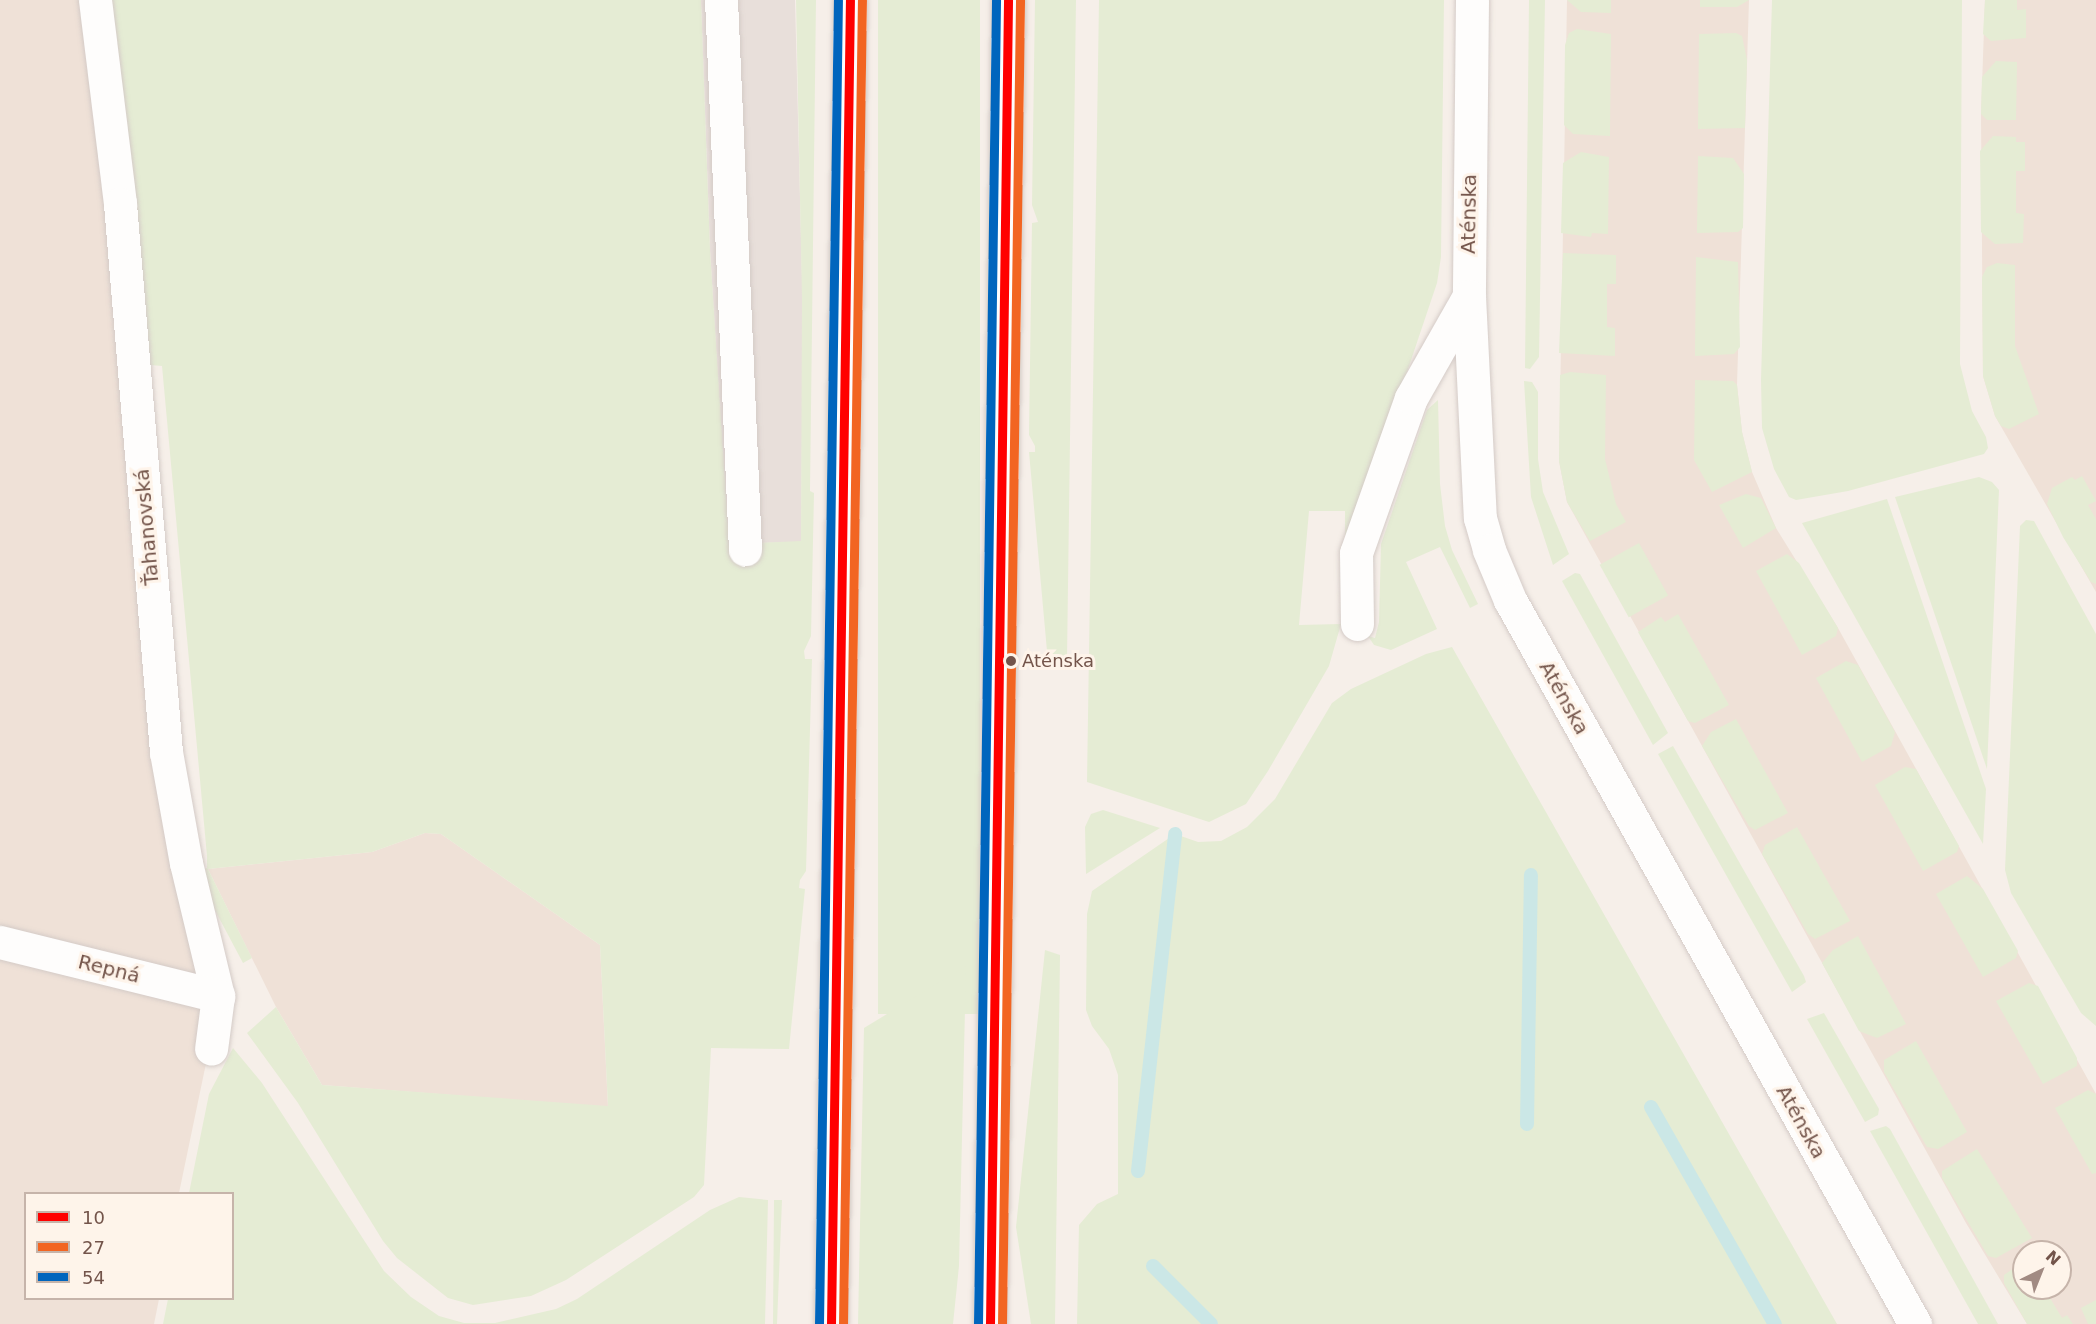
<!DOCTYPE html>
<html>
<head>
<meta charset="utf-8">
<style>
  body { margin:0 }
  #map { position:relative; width:2096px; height:1324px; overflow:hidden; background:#f6efe9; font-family:"DejaVu Sans",sans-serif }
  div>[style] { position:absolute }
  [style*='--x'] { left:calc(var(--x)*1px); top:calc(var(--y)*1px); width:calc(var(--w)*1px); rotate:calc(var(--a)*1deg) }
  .residential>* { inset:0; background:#efe1d7 }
  .industrial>* { inset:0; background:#e8dfda }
  .green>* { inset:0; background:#e5ecd4; transform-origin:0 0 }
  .stream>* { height:14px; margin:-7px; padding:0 7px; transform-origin:7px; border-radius:7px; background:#cbe7e6 }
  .roads { filter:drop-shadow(0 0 2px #d4cbc7) drop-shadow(0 0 2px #d4cbc7) }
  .minor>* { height:33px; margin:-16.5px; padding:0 16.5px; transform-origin:16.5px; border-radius:16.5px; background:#fefdfc }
  .bus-1>* { height:9px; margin:-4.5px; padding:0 4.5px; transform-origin:4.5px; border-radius:4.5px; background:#f00 }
  .bus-2>* { height:9px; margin:-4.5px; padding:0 4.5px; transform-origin:4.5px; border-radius:4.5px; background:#f26522 }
  .bus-3>* { height:9px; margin:-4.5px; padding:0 4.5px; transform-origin:4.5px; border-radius:4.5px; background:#0065bd }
  .dots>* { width:16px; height:16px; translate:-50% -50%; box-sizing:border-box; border:3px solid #fef4ea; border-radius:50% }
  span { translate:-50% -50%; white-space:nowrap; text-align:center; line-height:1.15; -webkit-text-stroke:6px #fef4ea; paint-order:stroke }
  .bus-label { font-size:18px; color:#73544a }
  .left { translate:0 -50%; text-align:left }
  .street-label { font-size:20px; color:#73544a }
  .legend { position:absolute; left:24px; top:1192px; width:210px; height:108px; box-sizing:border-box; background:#fef4ea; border:2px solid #c6b4aa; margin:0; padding:8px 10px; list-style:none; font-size:18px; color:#73544a }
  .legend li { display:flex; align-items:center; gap:12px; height:30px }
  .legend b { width:30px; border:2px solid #c6b4aa }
  .north { position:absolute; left:2012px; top:1240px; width:60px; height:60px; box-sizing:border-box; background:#fef4ea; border:2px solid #c6b4aa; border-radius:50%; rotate:43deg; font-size:16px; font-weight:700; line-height:24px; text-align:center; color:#73544a }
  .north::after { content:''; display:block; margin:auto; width:21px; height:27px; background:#a18a82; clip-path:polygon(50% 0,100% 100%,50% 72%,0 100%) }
</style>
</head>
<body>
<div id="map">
  <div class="residential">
    <i style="clip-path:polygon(0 0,95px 0,209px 1049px,179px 1193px,26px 1194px,26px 1298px,159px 1299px,154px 1324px,0 1324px)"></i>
    <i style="clip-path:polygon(evenodd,1567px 0,1749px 0,1737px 385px,1742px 432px,1752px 472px,1776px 528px,1838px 628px,2096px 1094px,2096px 1324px,2027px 1324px,1966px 1223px,1567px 502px,1559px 461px,1567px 0,2024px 1252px,2060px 1252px,2060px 1288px,2024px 1288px,2024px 1252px)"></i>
    <i style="clip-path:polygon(1985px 0,2096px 0,2096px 592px,1995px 416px,1983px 376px,1981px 114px)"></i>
    <i style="clip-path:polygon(425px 833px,441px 834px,600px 945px,608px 1107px,322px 1085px,276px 1007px,208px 869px,372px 852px)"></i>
  </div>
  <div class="industrial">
    <i style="clip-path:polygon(701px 0,795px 0,803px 318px,801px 542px,728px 544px,710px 250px)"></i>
  </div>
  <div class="green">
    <i style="clip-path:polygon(110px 0,701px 0,710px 250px,729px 544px,801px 541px,802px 298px,796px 0,816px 0,810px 491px,814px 493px,811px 636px,804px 651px,805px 659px,812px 659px,806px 871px,800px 880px,799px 888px,805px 889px,789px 1049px,711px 1048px,704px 1185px,694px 1197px,566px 1280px,531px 1296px,473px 1305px,448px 1298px,397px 1258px,383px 1241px,298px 1103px,247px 1033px,276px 1007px,322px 1085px,608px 1106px,600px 945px,441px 834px,425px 833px,372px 852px,208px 869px,252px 958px,243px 963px,209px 899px,201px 869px,207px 868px,207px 856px,162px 366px,150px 365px)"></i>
    <i style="left:878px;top:0;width:102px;height:1014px"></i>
    <i style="clip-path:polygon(1035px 0,1076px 0,1067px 659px,1048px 662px,1029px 452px,1035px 452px,1035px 446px,1029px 435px,1032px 223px,1038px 222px,1032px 205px)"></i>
    <i style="clip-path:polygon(1099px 0,1444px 0,1441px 257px,1437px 283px,1345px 556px,1345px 511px,1309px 511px,1299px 625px,1341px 624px,1329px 666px,1268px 771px,1246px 804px,1209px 822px,1087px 782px)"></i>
    <i style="clip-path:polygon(1529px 0,1545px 0,1539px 357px,1530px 369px,1525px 368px)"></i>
    <i style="clip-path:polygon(1567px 0,1611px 0,1611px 13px,1581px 12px)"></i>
    <i style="clip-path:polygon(1700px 0,1749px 0,1737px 7px,1700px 7px)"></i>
    <i style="clip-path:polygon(1772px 0,1962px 0,1960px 364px,1972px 411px,1986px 437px,1988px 448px,1984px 454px,1848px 491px,1796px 500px,1789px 497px,1774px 469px,1762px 428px,1761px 380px)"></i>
    <i style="clip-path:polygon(1985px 0,2017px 0,2017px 10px,2026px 9px,2026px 38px,1991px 41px,1983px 34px)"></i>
    <i style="clip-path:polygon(1577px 29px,1611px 34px,1610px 136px,1573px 134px,1564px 125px,1565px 45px,1569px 33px)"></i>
    <i style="clip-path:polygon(1736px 33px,1742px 36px,1747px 60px,1745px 128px,1698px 129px,1699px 34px)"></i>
    <i style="clip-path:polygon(1996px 61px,2017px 62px,2016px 120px,1987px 120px,1981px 114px,1982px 77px)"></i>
    <i style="clip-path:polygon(1993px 136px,2016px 137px,2016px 142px,2025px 142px,2025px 171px,2016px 171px,2016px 213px,2024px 214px,2023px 243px,1995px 244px,1981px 232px,1980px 151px)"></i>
    <i style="clip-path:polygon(1581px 152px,1609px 157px,1608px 234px,1592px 233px,1591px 237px,1561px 233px,1563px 163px)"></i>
    <i style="clip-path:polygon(1698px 156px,1733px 158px,1744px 174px,1743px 228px,1738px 232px,1697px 233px)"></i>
    <i style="clip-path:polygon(1563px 253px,1616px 255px,1616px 284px,1607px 284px,1607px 327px,1615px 328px,1615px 356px,1559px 353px)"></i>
    <i style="clip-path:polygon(1696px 257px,1738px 262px,1740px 347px,1734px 354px,1695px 356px)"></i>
    <i style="clip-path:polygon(1997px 263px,2015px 265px,2015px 346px,2039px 414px,2009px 429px,2001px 426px,1995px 416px,1983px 376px,1982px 277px,1987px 267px)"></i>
    <i style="clip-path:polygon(1570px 372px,1606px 375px,1605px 459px,1616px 504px,1626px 522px,1590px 541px,1567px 502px,1559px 461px,1560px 375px)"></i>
    <i style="clip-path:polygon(1695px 380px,1733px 381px,1737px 385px,1742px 432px,1752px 472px,1712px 492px,1694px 460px)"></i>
    <i style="clip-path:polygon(1524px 381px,1532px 382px,1538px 392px,1538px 459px,1543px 492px,1569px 554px,1553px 565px,1531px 497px)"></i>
    <i style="clip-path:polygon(1438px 400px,1440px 484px,1445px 526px,1452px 550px,1478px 604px,1470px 608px,1440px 547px,1406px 562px,1437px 629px,1391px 650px,1374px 645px,1368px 636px,1375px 638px,1379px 622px,1381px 544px,1427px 410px)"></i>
    <i style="clip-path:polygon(2082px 476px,2096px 501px,2088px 505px,2096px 519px,2096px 584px,2091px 582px,2063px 537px,2047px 504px,2052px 488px,2072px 477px,2075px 480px)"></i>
    <i style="clip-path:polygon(1979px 477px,1992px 482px,1999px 490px,1987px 769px,1895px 497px)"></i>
    <i style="clip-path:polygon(1746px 494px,1761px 498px,1776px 528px,1743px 548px,1719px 505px)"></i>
    <i style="clip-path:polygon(1887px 499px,1986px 789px,1983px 844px,1802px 523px)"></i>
    <i style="clip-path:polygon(2026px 520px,2034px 521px,2096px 634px,2096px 1026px,2081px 1013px,2011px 893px,2005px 870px,2020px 526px)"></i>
    <i style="left:1639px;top:543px;width:60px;height:45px;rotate:61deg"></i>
    <i style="clip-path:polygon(1787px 554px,1799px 563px,1838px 628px,1836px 636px,1802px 655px,1756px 571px)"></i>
    <i style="clip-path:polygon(1575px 573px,1580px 574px,1668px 733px,1653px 745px,1562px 581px)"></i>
    <i style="clip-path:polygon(1678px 614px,1729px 705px,1695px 723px,1688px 721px,1638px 632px,1661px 617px,1665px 622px)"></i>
    <i style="clip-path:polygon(1452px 647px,1837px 1324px,1077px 1324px,1079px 1225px,1097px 1204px,1118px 1194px,1118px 1075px,1109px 1049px,1092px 1026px,1086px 1010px,1087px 914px,1092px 891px,1175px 834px,1198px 842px,1221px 841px,1247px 827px,1275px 799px,1332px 703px,1351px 689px,1426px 654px)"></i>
    <i style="clip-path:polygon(1846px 661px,1858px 665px,1895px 732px,1891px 746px,1862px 762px,1816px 678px)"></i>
    <i style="clip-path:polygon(1736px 719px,1788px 813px,1755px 830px,1749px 826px,1702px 746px,1711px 732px)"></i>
    <i style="clip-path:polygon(1673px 746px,1804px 976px,1806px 982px,1792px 992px,1658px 754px)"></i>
    <i style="clip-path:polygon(1905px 767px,1916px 769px,1959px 846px,1957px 852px,1923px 871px,1875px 785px)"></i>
    <i style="clip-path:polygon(1103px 810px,1160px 828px,1086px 874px,1085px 827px,1091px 814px)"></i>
    <i style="clip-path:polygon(1797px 827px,1850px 921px,1815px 939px,1808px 934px,1762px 854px,1765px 845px)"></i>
    <i style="clip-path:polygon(1967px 876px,1983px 889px,2018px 951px,2016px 958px,1983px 977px,1936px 894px)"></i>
    <i style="clip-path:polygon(1858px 936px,1906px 1024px,1877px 1038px,1859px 1031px,1822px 963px,1833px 950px)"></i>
    <i style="clip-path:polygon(1045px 950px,1060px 955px,1055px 1324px,1031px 1324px,1016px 1227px)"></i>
    <i style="clip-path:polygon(966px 966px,959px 1266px,953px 1324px,858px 1324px,864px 1028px)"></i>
    <i style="clip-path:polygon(2029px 983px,2038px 986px,2077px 1058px,2077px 1066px,2043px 1084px,1996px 1001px)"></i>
    <i style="clip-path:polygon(1824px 1013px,1879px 1109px,1878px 1115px,1865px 1122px,1807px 1019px)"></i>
    <i style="clip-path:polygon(1916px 1041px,1967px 1132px,1938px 1149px,1927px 1147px,1884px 1072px,1884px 1060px)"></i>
    <i style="clip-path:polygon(233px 1048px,262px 1083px,384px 1271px,411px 1297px,439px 1316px,464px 1323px,495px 1323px,556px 1309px,577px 1299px,710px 1210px,739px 1197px,768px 1200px,765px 1324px,163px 1324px,168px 1299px,232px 1298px,232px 1194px,189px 1193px,209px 1094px)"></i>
    <i style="clip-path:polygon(2088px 1090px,2096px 1094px,2096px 1173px,2092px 1174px,2055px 1108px)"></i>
    <i style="clip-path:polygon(1886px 1126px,1890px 1129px,1998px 1324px,1978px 1324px,1870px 1131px)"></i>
    <i style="clip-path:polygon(1977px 1149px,2032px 1238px,1996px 1258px,1988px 1256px,1942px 1178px,1942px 1171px)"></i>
    <i style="clip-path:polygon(774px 1200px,782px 1200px,777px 1324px,773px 1324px)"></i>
    <i style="clip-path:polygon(2024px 1261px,2024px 1288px,2044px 1288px,2062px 1318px,2067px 1315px,2073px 1324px,2027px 1324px,2004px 1283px,2004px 1275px)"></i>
    <i style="clip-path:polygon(2096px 1300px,2096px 1324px,2088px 1324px,2081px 1308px)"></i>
  </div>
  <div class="stream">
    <i style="--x:1651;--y:1107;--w:250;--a:60.3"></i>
    <i style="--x:1527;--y:1124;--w:249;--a:-89.1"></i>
    <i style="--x:1138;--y:1171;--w:339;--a:-83.7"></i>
    <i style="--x:1153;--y:1266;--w:82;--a:45"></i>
  </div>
  <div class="roads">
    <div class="minor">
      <i style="--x:95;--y:0;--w:206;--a:83"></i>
      <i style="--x:120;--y:204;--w:550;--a:85.2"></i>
      <i style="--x:166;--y:752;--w:113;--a:79.8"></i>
      <i style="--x:186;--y:863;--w:137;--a:76.5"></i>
      <i style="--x:218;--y:996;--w:53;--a:97.5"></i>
      <i style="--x:721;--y:0;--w:550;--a:87.5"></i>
      <i style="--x:1472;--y:0;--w:296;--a:90.6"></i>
      <i style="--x:1469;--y:296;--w:222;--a:87.2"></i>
      <i style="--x:1480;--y:518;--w:33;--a:74"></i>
      <i style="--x:1489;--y:550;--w:54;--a:67.2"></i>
      <i style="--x:1510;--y:600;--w:830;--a:60.78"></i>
      <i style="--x:1357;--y:624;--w:71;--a:-90.8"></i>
      <i style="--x:1356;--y:553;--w:164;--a:-70.5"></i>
      <i style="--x:1411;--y:398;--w:117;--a:-60.4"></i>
      <i style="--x:0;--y:942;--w:225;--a:13.9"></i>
      <i style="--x:831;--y:1324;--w:1324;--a:-89.18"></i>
      <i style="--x:990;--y:1324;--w:1324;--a:-89.22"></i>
    </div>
  </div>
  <div class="bus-1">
    <i style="--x:831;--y:1324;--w:1324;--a:-89.18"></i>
    <i style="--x:990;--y:1324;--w:1324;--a:-89.22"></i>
  </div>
  <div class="bus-2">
    <i style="--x:843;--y:1324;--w:1324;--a:-89.18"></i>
    <i style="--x:1002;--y:1324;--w:1324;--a:-89.22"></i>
  </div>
  <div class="bus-3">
    <i style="--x:819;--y:1324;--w:1324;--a:-89.18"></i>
    <i style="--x:978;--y:1324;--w:1324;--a:-89.22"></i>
  </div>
  <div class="dots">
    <i style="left:1011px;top:661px;background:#73544a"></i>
  </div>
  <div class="bus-label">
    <span class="left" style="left:1022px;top:661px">Aténska</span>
  </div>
  <div class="street-label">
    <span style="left:1469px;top:214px;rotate:-89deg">Aténska</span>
    <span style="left:147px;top:527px;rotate:-95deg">Ťahanovská</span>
    <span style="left:1564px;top:698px;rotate:61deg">Aténska</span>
    <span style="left:109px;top:969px;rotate:14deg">Repná</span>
    <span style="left:1801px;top:1122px;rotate:61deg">Aténska</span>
  </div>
  <ul class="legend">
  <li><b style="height:8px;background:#f00"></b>10</li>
  <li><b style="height:8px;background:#f26522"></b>27</li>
  <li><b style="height:8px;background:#0065bd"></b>54</li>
  </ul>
  <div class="north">N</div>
</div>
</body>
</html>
